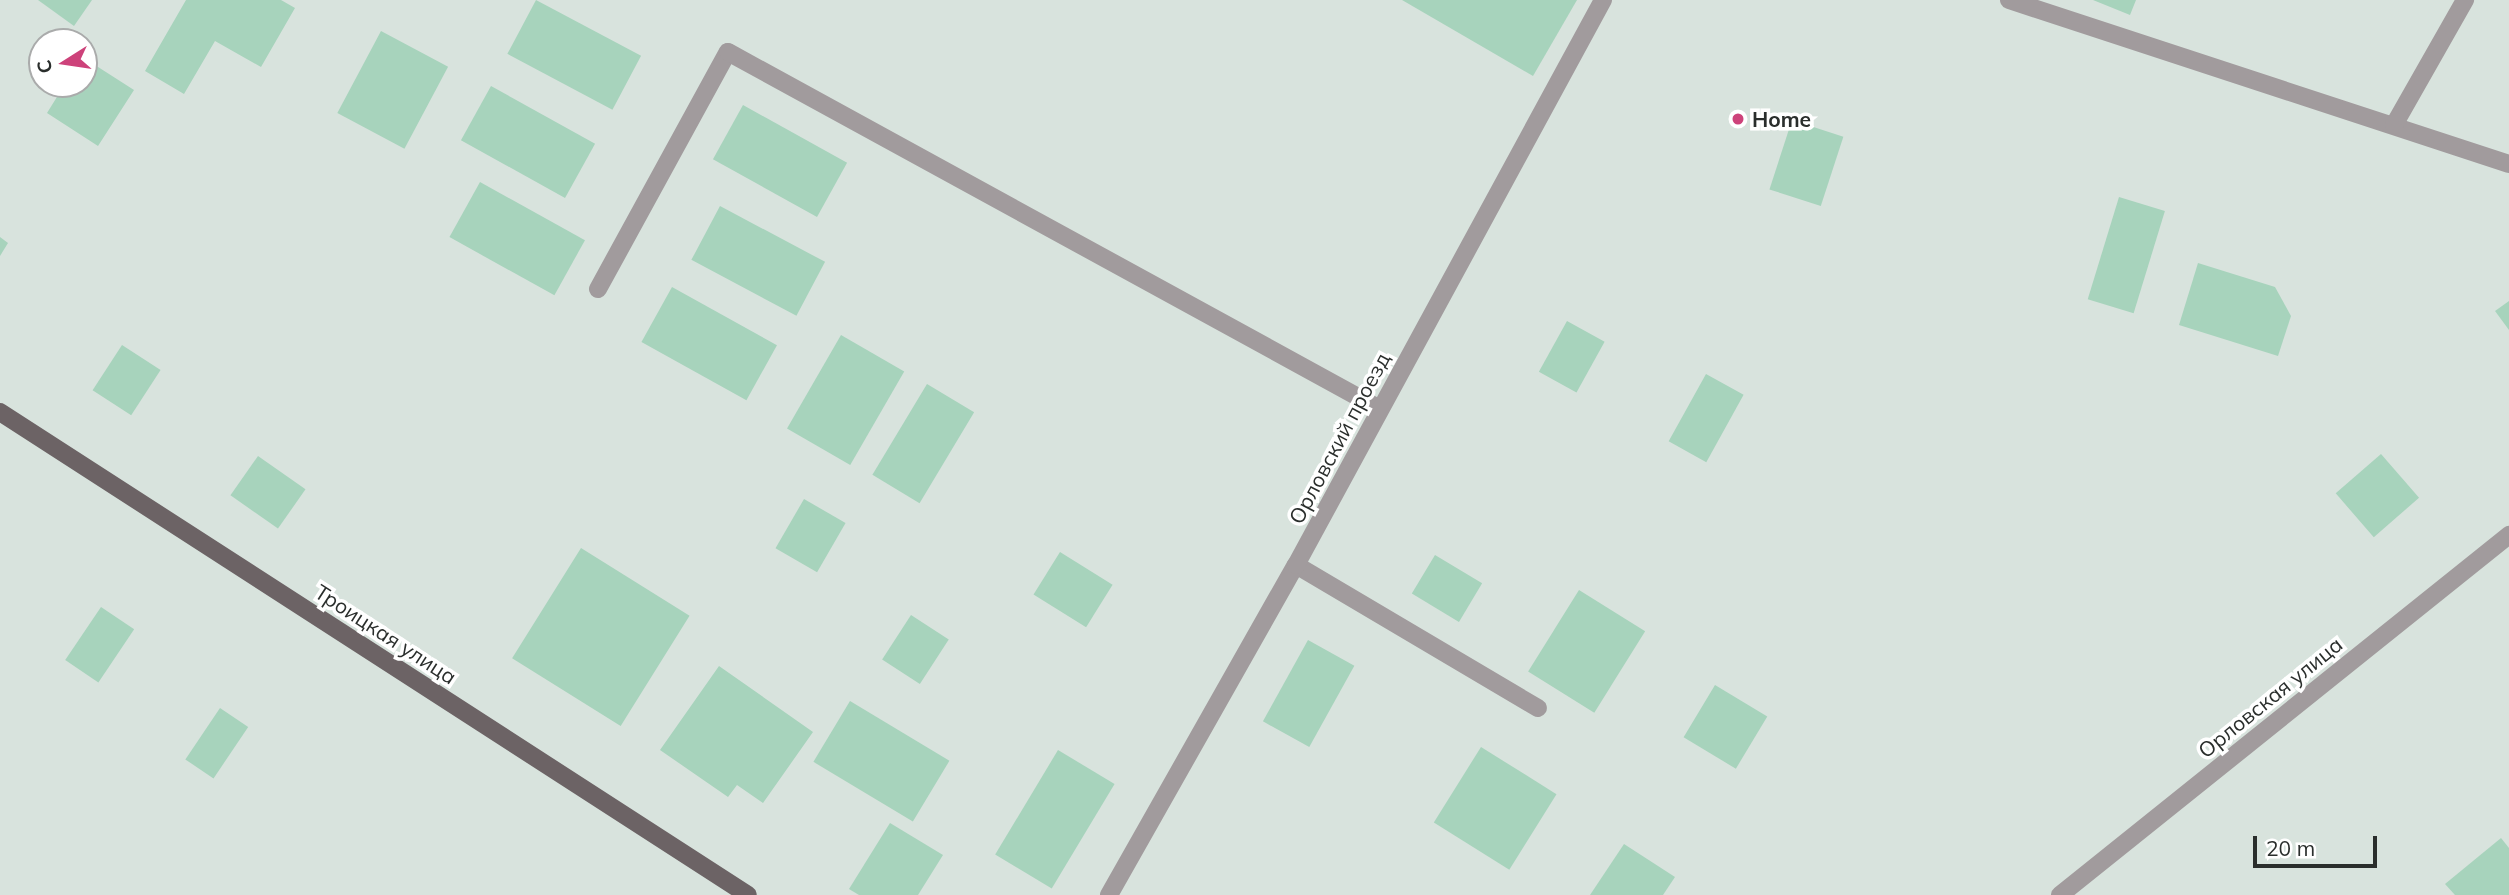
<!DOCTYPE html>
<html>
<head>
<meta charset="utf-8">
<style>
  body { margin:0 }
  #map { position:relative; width:2509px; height:895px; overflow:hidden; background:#d8e3dd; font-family:Mulish,sans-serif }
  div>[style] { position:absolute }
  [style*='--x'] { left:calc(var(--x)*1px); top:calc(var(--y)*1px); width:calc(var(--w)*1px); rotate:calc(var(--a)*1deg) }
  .building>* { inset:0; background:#a7d3bc; transform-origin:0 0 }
  .minor>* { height:18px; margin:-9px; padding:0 9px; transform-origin:9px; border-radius:9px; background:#a19b9d }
  .major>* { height:18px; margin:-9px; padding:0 9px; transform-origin:9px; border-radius:9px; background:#6c6365 }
  .dots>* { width:19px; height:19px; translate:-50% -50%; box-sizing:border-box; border:4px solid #fff; border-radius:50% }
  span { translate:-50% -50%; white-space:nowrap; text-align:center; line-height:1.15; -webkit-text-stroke:7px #fff; paint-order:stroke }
  .poi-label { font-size:21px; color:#2a2e2c; font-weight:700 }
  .left { translate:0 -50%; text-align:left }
  .street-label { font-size:21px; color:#2a2e2c }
  .north { position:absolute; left:28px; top:28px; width:70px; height:70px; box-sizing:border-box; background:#fff; border:2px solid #aaabab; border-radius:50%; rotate:258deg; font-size:19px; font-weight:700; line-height:28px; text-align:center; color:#2a2e2c }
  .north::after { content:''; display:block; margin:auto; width:24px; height:32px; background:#cd427a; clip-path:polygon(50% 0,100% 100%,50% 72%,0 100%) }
  .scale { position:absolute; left:2253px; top:836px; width:124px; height:32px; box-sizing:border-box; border:4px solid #2a2e2c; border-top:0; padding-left:9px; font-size:21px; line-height:24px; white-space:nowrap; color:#2a2e2c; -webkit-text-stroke:5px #fff; paint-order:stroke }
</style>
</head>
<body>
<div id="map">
  <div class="building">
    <i style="clip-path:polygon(38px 0,92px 0,74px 26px)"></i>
    <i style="clip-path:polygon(186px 0,281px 0,295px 8px,261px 67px,215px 41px,184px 94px,145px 71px)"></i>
    <i style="left:536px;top:0;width:119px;height:61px;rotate:28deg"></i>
    <i style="clip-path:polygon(1402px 0,1577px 0,1533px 76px)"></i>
    <i style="clip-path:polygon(2093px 0,2136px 0,2130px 15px)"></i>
    <i style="left:381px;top:31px;width:76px;height:93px;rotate:28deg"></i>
    <i style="clip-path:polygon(84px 58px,134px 90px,98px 146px,47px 113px,65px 84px,84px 84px)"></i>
    <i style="left:491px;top:86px;width:119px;height:62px;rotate:29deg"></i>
    <i style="left:743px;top:105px;width:119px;height:62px;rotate:29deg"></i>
    <i style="left:1792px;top:120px;width:54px;height:73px;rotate:18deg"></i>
    <i style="left:480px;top:182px;width:120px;height:63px;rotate:29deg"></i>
    <i style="left:2119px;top:197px;width:48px;height:107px;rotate:17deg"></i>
    <i style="left:720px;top:206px;width:119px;height:61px;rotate:28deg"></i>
    <i style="clip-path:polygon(0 237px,8px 243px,0 256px)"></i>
    <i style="clip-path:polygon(2198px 263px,2275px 287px,2291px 316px,2278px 356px,2179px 325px)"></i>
    <i style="left:672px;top:287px;width:120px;height:63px;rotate:29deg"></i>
    <i style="clip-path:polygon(2509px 301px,2509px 330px,2495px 311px)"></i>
    <i style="left:1567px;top:321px;width:43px;height:58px;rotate:29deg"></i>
    <i style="left:841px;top:335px;width:73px;height:108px;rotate:30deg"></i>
    <i style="left:122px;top:345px;width:46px;height:54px;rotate:33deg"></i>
    <i style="left:1706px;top:374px;width:43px;height:77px;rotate:29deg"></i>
    <i style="left:927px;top:384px;width:55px;height:106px;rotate:31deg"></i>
    <i style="left:2381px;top:454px;width:58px;height:60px;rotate:49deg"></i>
    <i style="left:258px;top:456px;width:58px;height:48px;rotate:35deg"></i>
    <i style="left:804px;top:499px;width:48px;height:57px;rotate:30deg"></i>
    <i style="left:581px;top:548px;width:128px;height:130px;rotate:32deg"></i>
    <i style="left:1060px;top:552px;width:62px;height:50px;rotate:32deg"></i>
    <i style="left:1435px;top:555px;width:55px;height:45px;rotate:31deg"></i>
    <i style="left:1579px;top:590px;width:78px;height:96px;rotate:32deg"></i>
    <i style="left:101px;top:607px;width:40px;height:64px;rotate:34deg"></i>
    <i style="left:911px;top:615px;width:45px;height:53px;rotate:33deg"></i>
    <i style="left:1308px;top:640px;width:53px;height:93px;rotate:29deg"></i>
    <i style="clip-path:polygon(719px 666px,813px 732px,763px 803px,737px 785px,728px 797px,660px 750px)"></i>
    <i style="left:1715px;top:685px;width:61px;height:61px;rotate:31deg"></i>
    <i style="left:850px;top:701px;width:116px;height:71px;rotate:31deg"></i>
    <i style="left:220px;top:708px;width:34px;height:62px;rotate:34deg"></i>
    <i style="left:1481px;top:747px;width:89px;height:89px;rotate:32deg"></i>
    <i style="left:1058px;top:750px;width:66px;height:122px;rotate:31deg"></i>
    <i style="clip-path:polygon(890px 823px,943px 855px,918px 895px,859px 895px,849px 889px)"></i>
    <i style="clip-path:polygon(2501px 838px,2509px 848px,2509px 895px,2455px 895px,2445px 884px)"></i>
    <i style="clip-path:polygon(1624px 844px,1675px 877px,1663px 895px,1590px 895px)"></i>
  </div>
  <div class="minor">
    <i style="--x:2009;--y:0;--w:526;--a:18.16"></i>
    <i style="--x:2394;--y:125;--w:144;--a:-60.4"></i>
    <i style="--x:598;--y:289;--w:270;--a:-61.3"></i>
    <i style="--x:728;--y:52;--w:743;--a:28.7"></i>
    <i style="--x:1296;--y:565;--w:281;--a:30.6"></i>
    <i style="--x:1109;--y:895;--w:379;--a:-60.5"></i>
    <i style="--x:1296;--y:565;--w:643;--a:-61.48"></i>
    <i style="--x:2060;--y:895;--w:576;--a:-38.72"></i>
  </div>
  <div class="major">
    <i style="--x:0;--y:412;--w:890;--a:32.85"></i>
  </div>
  <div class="dots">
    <i style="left:1738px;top:119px;background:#cd427a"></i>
  </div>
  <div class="poi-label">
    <span class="left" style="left:1752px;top:119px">Home</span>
  </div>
  <div class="street-label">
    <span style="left:1339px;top:438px;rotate:-62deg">Орловский проезд</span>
    <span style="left:386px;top:634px;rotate:33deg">Троицкая улица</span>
    <span style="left:2270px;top:697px;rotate:-39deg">Орловская улица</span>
  </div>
  <div class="north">С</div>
  <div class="scale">20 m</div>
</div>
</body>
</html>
